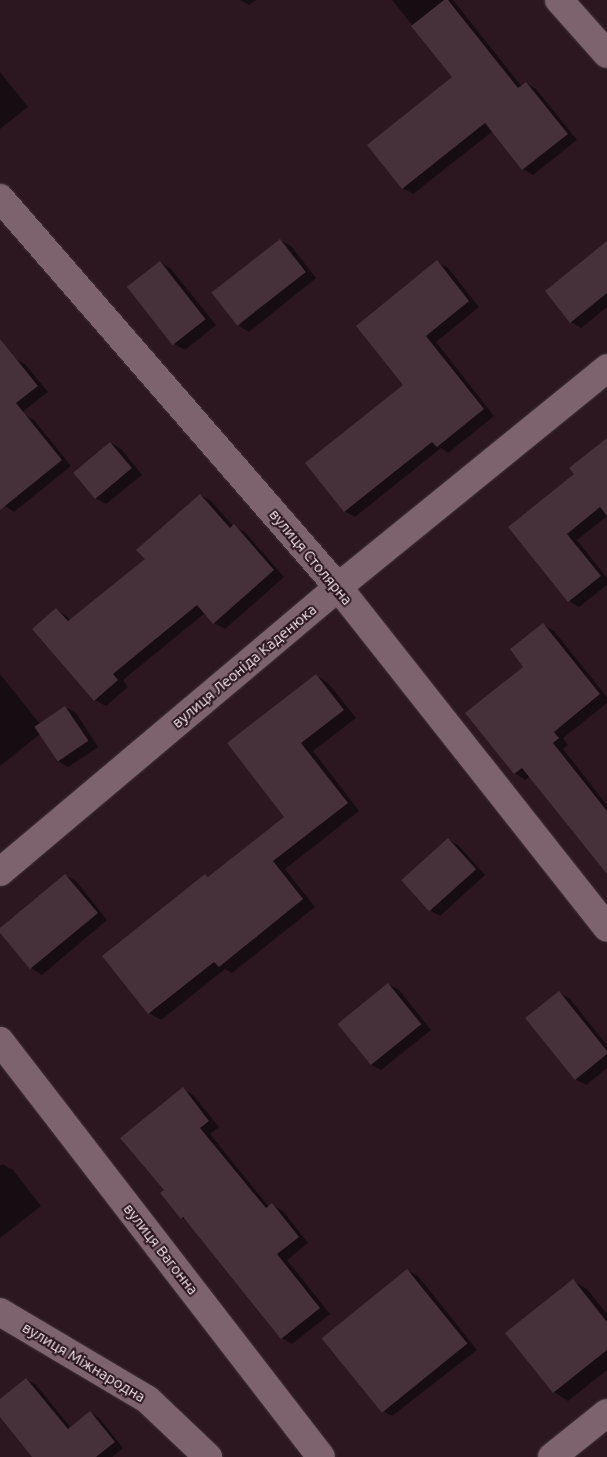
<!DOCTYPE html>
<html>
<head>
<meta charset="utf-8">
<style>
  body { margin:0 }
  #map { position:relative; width:607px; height:1457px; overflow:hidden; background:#2c1721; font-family:Ubuntu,sans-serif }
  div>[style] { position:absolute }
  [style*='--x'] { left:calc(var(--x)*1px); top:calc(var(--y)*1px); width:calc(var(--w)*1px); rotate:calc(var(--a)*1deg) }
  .shadow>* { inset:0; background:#0007 }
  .building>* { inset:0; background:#463039; transform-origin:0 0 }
  .roads { filter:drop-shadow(0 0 1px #423238) drop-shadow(0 0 1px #423238) }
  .minor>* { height:28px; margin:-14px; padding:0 14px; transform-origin:14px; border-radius:14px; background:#7d636e }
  span { translate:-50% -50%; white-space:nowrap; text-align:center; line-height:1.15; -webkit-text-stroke:4px #2c1721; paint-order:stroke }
  .street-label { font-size:15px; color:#fcecf2 }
</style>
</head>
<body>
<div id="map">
  <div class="shadow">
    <i style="clip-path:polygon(240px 0,256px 0,249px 5px)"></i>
    <i style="clip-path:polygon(392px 0,453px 0,522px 87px,526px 83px,536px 89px,577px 140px,533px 175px,523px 169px,493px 131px,413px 194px,403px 188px,368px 145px,454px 77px)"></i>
    <i style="clip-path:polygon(0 72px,28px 107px,0 129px)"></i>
    <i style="clip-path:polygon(280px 240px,291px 246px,316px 278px,249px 332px,239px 326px)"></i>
    <i style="clip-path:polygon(607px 243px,607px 307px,581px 328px,571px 322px)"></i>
    <i style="clip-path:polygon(160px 262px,170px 268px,216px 325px,185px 350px,174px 344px,129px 287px)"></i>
    <i style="clip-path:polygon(437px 262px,448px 268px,479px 307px,436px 342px,494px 416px,448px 453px,441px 448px,355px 517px,344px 511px,405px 385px)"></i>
    <i style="clip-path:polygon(14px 358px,25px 364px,48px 392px,21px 413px,34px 420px,71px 466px,14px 512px,0 502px,0 369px)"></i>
    <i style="clip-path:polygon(607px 440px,607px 516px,577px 540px,607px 578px,607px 585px,579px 607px,569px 601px,510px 527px,576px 474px)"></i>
    <i style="clip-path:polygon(111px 443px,121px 449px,142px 475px,106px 504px,95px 498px)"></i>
    <i style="clip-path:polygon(201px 495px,211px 501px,233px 526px,245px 532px,284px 577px,225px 629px,214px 623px,205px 613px,123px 680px,128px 687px,106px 706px,95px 700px,56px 609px,71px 620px,147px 560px)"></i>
    <i style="clip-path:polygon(543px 625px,554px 631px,607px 697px,607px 703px,563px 738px,568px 745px,563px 749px,607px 805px,607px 872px,530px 776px,525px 780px,515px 773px,525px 667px)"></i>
    <i style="clip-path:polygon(0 674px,40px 724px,66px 707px,76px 713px,98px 747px,68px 767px,58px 761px,40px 734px,0 766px)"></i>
    <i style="clip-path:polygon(316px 675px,328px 683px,356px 718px,313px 751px,359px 811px,285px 869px,315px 907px,232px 973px,225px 969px,161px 1020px,149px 1013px,104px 956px,206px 875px,210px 878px,286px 817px,228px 743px)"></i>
    <i style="clip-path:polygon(448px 839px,458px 845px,485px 875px,440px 916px,429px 910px)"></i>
    <i style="clip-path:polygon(65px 875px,76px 881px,107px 920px,42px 975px,31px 968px,0 930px)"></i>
    <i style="clip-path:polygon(388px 984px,399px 990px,431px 1030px,381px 1070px,370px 1064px,338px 1024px)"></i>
    <i style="clip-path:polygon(559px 993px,570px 999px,607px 1045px,607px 1068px,586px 1085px,575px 1079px)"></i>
    <i style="clip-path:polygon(183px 1089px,193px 1095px,219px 1127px,210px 1134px,269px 1207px,272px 1205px,283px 1211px,308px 1243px,287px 1260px,330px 1314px,292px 1344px,282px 1338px,188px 1222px,182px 1218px,165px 1190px)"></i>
    <i style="clip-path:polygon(2px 1164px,13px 1170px,41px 1206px,0 1238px,0 1166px)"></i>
    <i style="clip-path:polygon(407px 1270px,418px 1276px,477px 1350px,392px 1416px,381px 1410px,323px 1337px)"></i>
    <i style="clip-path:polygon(573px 1281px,587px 1289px,607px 1314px,607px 1370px,568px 1401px,554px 1392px,507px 1334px)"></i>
    <i style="clip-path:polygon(26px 1379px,36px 1385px,71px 1428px,90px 1412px,99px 1418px,123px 1448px,112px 1457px,35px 1457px,0 1415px,0 1400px)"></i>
  </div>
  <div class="building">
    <i style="clip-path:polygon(444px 0,448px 0,518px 88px,526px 82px,568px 134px,522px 170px,485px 123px,402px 189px,367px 145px,452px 77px,411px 26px)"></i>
    <i style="left:280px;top:239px;width:42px;height:87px;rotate:52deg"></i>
    <i style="clip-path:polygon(607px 241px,607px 293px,570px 323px,545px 291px)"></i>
    <i style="clip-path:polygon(437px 260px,469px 301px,426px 336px,484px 409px,437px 447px,432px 442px,344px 512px,305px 463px,403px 385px,356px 326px)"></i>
    <i style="left:160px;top:261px;width:74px;height:42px;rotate:52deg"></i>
    <i style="clip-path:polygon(0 339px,38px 386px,16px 403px,62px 460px,0 510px)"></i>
    <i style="clip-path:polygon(607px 438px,607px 516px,600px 507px,567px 534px,601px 576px,568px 602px,508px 527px,574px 474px,569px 468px)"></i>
    <i style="left:110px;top:442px;width:34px;height:48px;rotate:50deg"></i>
    <i style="clip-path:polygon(200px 494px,230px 528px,234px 524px,274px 570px,213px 624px,197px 605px,113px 674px,118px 680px,94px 701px,32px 629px,56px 608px,68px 621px,145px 559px,136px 550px)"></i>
    <i style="clip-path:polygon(543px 623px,600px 694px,554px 732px,559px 738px,553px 743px,607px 811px,607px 874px,522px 768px,514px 774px,465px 713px,523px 667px,510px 649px)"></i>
    <i style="clip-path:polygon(316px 674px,344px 710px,301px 743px,348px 803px,273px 861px,303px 899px,219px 967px,214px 962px,148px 1014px,102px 956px,205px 874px,208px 877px,284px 817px,227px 743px)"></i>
    <i style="left:65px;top:706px;width:42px;height:37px;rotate:56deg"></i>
    <i style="left:448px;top:838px;width:42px;height:63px;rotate:48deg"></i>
    <i style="clip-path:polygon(65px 874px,98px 913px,30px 969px,0 933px,0 928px)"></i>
    <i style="left:388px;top:983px;width:53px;height:65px;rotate:51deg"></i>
    <i style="clip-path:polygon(559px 991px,607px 1051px,607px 1054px,575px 1080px,525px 1018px)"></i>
    <i style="clip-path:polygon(183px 1087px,209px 1121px,200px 1128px,266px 1208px,272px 1203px,299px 1237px,277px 1254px,320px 1308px,281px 1339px,183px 1217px,181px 1219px,160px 1193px,164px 1190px,120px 1138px)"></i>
    <i style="left:407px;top:1269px;width:96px;height:110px;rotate:51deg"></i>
    <i style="clip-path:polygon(573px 1279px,607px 1322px,607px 1350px,553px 1393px,505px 1333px)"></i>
    <i style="clip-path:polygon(26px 1378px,68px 1429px,90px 1411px,115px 1442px,96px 1457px,32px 1457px,0 1417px,0 1399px)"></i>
  </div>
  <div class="roads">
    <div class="minor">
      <i style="--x:559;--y:0;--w:72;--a:48.4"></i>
      <i style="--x:0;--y:198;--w:515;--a:49.01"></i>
      <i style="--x:338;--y:587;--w:434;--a:51.7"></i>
      <i style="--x:0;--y:872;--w:442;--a:-40.1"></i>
      <i style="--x:338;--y:587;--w:347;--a:-39.1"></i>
      <i style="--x:0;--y:1041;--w:525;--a:52.34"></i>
      <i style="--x:0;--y:1312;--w:172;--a:30.7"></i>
      <i style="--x:148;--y:1400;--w:83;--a:43.5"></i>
      <i style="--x:552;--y:1457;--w:70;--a:-38.7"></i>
    </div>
  </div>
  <div class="street-label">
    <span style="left:311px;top:557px;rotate:50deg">вулиця Столярна</span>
    <span style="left:244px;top:666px;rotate:-40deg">вулиця Леоніда Каденюка</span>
    <span style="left:161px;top:1249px;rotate:52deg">вулиця Вагонна</span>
    <span style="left:84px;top:1362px;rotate:31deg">вулиця Міжнародна</span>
  </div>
</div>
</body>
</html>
